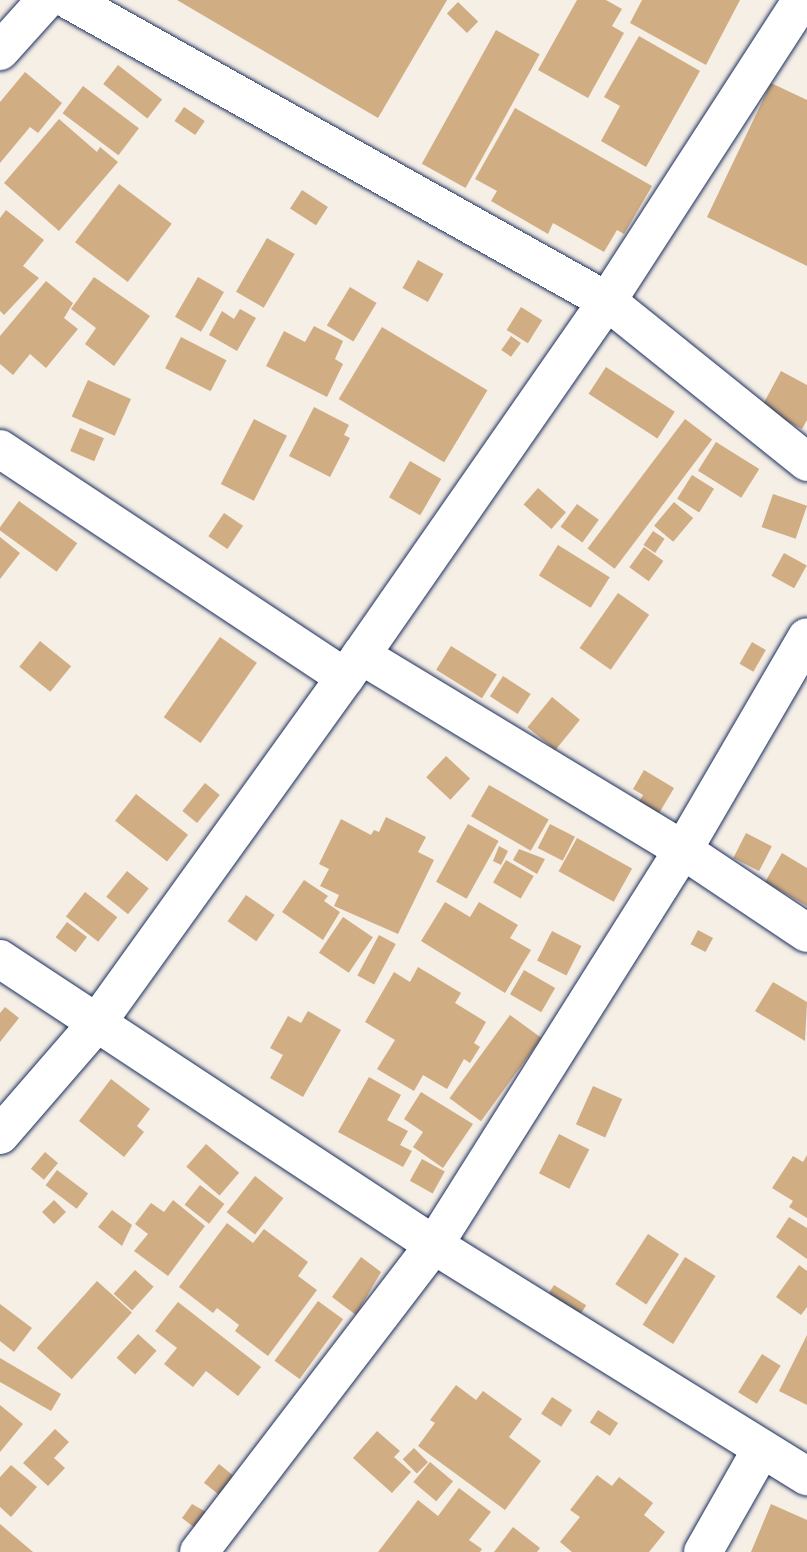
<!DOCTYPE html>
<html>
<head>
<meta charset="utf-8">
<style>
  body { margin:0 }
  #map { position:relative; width:807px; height:1552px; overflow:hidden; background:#f6efe6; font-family:Sriracha,sans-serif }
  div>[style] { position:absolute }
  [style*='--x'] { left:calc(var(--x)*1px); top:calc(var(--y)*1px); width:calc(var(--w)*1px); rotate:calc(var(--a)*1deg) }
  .building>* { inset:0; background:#d1ad83; transform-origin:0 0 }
  .roads { filter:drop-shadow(0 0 2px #1b2f5e) drop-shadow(0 0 2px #1b2f5e) }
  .street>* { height:38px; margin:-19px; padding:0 19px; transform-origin:19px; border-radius:19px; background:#fff }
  span { translate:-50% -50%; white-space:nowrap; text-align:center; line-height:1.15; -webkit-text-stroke:5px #fff; paint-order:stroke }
</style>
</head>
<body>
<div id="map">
  <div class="building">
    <i style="clip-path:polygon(177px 0,447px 0,378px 118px)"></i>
    <i style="clip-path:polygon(577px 0,606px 0,622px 9px,612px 26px,624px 33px,588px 98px,538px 70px)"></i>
    <i style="clip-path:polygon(642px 0,740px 0,706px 65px,630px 23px)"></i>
    <i style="left:458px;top:2px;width:28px;height:16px;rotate:44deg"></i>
    <i style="left:496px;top:30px;width:50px;height:153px;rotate:29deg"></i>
    <i style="clip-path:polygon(639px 36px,700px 71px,646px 167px,601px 141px,620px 106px,604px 97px)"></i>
    <i style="left:118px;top:65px;width:56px;height:24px;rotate:38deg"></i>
    <i style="clip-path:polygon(25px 72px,62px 103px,38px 133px,30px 127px,0 163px,0 102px)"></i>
    <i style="clip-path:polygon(771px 83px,807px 100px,807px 266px,707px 217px)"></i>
    <i style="left:83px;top:86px;width:70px;height:34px;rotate:37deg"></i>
    <i style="left:184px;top:107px;width:25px;height:17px;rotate:34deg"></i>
    <i style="clip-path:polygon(515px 108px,652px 186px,624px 234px,617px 230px,604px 252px,553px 223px,548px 234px,491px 201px,497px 191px,475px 179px)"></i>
    <i style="clip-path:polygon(59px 119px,97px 152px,100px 147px,118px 162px,59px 231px,4px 183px)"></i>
    <i style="left:119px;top:184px;width:66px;height:73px;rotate:37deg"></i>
    <i style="left:302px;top:190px;width:31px;height:22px;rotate:33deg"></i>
    <i style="clip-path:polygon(6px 210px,44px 240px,23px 266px,39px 278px,4px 315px,0 311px,0 218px)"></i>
    <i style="left:267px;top:238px;width:32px;height:62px;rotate:30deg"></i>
    <i style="left:418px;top:260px;width:29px;height:32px;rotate:29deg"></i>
    <i style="clip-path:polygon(94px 277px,150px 316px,114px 366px,85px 344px,96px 328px,71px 309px)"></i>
    <i style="left:198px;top:277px;width:30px;height:46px;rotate:30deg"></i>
    <i style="clip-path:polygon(46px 281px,73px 303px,64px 318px,78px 329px,46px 368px,30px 354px,13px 375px,0 364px,0 336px)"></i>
    <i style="left:350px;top:287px;width:31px;height:45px;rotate:31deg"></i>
    <i style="left:521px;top:307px;width:25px;height:27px;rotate:32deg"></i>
    <i style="clip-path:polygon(240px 309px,256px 318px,237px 351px,209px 335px,222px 311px,234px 319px)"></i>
    <i style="clip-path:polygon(314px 326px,343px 341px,335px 359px,343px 364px,327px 397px,266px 366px,284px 331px,305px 342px)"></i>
    <i style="left:382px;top:327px;width:123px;height:84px;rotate:31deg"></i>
    <i style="left:511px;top:336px;width:12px;height:17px;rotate:35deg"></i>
    <i style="left:181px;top:337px;width:51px;height:35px;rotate:27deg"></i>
    <i style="left:606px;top:367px;width:82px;height:32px;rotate:33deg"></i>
    <i style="clip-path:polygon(781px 371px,807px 385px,807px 420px,802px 429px,761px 408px)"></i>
    <i style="left:88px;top:380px;width:47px;height:40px;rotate:24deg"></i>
    <i style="clip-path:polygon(314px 407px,349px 425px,344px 435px,350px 438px,330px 477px,289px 456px)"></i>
    <i style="left:254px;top:419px;width:37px;height:73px;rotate:27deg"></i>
    <i style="left:685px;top:419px;width:34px;height:162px;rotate:37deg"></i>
    <i style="left:80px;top:428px;width:26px;height:25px;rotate:23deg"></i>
    <i style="left:716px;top:442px;width:51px;height:34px;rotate:32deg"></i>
    <i style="left:410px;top:461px;width:36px;height:42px;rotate:30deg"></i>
    <i style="left:692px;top:475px;width:26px;height:28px;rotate:32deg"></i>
    <i style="left:538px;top:488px;width:37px;height:22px;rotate:41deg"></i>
    <i style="left:773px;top:494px;width:36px;height:35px;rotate:19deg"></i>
    <i style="left:19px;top:501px;width:72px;height:35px;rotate:36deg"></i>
    <i style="left:674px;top:502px;width:25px;height:31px;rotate:40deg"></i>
    <i style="left:577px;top:504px;width:27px;height:28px;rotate:36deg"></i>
    <i style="left:224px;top:513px;width:23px;height:28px;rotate:34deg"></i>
    <i style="left:653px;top:531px;width:14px;height:17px;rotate:34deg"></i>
    <i style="clip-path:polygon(0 537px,20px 553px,0 579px)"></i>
    <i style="left:558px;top:545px;width:61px;height:36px;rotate:32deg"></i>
    <i style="left:644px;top:547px;width:24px;height:25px;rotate:36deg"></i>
    <i style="left:784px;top:553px;width:26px;height:26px;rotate:29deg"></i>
    <i style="left:618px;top:593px;width:38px;height:67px;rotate:35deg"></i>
    <i style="left:220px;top:637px;width:45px;height:98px;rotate:35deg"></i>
    <i style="left:40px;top:641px;width:40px;height:33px;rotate:39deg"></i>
    <i style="left:752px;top:642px;width:16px;height:25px;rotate:30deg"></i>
    <i style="left:451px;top:646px;width:54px;height:28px;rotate:32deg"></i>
    <i style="left:503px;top:676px;width:33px;height:24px;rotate:33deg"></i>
    <i style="left:552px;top:697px;width:36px;height:39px;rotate:39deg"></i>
    <i style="left:446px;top:756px;width:33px;height:29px;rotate:43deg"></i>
    <i style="clip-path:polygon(644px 770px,674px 788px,658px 815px,639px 802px,643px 795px,633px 789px)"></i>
    <i style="left:205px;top:783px;width:19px;height:36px;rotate:39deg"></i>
    <i style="left:489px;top:785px;width:69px;height:36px;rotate:30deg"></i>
    <i style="left:136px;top:794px;width:66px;height:34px;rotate:38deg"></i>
    <i style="clip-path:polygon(386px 817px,426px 837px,418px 852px,434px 860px,398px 934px,334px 906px,339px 895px,320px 886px,329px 869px,319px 864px,341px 819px,371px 835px,374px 830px,379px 832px)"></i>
    <i style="left:468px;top:824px;width:35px;height:66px;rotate:29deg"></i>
    <i style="left:550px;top:824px;width:28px;height:27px;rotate:27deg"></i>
    <i style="left:746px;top:833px;width:29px;height:28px;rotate:27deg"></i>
    <i style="left:577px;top:838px;width:63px;height:38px;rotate:29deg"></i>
    <i style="clip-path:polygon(499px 846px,508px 851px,501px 865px,493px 861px)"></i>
    <i style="clip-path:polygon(519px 849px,545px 859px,537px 874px,513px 860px)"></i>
    <i style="clip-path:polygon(782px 853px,807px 868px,807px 906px,765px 882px)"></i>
    <i style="left:506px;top:860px;width:32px;height:26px;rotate:30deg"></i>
    <i style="left:127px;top:871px;width:28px;height:33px;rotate:39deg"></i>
    <i style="clip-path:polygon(304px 880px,328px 896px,324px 901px,340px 912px,323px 940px,282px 912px)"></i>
    <i style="left:85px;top:892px;width:41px;height:31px;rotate:38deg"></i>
    <i style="left:246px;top:895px;width:35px;height:32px;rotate:35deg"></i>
    <i style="clip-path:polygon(445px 902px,470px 917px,479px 902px,518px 925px,510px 938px,531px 950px,505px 993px,421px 941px)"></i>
    <i style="left:343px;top:917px;width:36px;height:43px;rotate:34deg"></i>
    <i style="left:67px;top:922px;width:25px;height:19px;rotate:37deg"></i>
    <i style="left:698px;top:930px;width:17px;height:16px;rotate:28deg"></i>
    <i style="left:552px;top:931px;width:33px;height:33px;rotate:27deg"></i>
    <i style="left:379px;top:935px;width:19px;height:46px;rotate:28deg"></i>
    <i style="clip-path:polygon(418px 967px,461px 993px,455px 1003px,486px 1022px,474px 1043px,480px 1047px,470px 1063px,464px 1059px,447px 1089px,423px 1075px,414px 1091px,377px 1069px,395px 1040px,365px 1022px,394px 972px,410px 982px)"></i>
    <i style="left:524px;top:970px;width:36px;height:28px;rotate:30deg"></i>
    <i style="clip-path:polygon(773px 982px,807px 1002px,805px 1041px,755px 1011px)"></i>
    <i style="clip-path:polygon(5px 1007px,19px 1018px,0 1042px,0 1013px)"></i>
    <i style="clip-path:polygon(308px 1011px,341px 1030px,303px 1097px,270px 1078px,283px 1055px,270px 1048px,288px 1016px,301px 1023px)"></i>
    <i style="left:510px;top:1015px;width:39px;height:103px;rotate:36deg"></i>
    <i style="clip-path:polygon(369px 1077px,401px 1095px,387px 1120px,408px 1131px,400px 1145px,412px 1151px,403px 1167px,338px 1132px)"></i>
    <i style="clip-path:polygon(111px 1079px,150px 1109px,137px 1126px,144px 1132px,124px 1157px,79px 1121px)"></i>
    <i style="left:593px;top:1086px;width:32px;height:42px;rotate:24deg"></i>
    <i style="clip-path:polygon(421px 1092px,473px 1124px,443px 1168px,413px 1147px,423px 1132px,404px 1119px)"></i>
    <i style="left:559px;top:1134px;width:34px;height:44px;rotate:27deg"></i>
    <i style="left:206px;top:1144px;width:44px;height:30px;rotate:41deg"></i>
    <i style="left:45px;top:1152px;width:17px;height:22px;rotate:40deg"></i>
    <i style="clip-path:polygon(807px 1155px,807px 1218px,789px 1207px,793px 1201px,772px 1188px,793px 1156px,803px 1162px)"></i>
    <i style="left:422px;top:1159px;width:26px;height:25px;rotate:29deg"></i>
    <i style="left:57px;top:1170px;width:39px;height:19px;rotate:37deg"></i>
    <i style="left:255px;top:1176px;width:36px;height:46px;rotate:38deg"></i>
    <i style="left:200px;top:1185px;width:31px;height:25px;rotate:38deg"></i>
    <i style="left:54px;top:1200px;width:17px;height:17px;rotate:45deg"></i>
    <i style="clip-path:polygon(173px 1200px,205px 1226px,168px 1276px,134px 1251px,148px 1234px,135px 1224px,151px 1203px,164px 1212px)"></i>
    <i style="clip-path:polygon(112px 1210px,132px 1225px,122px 1246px,98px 1227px)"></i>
    <i style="clip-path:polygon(789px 1217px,807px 1228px,807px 1259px,776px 1237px)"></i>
    <i style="clip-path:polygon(227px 1223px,253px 1243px,264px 1229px,308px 1262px,298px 1276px,317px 1290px,268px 1356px,235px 1331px,239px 1325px,217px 1308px,213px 1313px,179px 1287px)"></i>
    <i style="left:648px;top:1234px;width:37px;height:60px;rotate:33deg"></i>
    <i style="clip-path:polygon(361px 1257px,381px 1272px,356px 1315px,332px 1297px)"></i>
    <i style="left:685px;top:1257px;width:36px;height:80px;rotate:32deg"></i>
    <i style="clip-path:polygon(799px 1265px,807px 1271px,807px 1307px,801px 1315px,776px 1297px)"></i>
    <i style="left:135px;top:1270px;width:25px;height:32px;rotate:42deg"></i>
    <i style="left:97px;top:1281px;width:47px;height:90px;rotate:42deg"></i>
    <i style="left:554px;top:1285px;width:38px;height:15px;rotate:32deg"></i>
    <i style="left:318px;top:1301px;width:31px;height:74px;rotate:36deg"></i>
    <i style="clip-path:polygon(178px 1302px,261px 1367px,238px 1396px,206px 1371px,193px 1387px,164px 1364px,177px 1348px,155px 1331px)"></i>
    <i style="clip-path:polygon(0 1304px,32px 1328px,14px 1352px,0 1341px)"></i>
    <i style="left:138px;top:1334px;width:25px;height:32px;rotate:42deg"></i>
    <i style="clip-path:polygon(807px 1335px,807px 1405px,779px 1391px)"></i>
    <i style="left:762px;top:1354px;width:22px;height:45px;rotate:32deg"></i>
    <i style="clip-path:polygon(0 1358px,61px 1394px,51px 1411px,0 1382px)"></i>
    <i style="clip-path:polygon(456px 1385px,476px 1400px,483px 1391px,522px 1419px,509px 1437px,541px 1461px,505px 1510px,418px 1446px,435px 1423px,430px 1420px)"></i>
    <i style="left:552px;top:1397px;width:24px;height:20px;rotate:33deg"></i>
    <i style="clip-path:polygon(0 1405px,23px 1424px,0 1452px)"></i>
    <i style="left:598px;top:1410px;width:24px;height:15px;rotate:33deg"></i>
    <i style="clip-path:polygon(55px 1429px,69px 1442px,54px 1458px,65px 1468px,48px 1486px,23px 1463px)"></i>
    <i style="clip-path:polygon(377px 1431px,400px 1451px,394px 1457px,411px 1472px,392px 1493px,353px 1458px)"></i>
    <i style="left:414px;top:1448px;width:20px;height:16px;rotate:45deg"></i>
    <i style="left:430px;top:1462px;width:30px;height:26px;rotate:40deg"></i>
    <i style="left:219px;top:1464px;width:19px;height:24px;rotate:39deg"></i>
    <i style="clip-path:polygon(11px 1465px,37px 1487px,11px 1517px,0 1507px,0 1477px)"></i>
    <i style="clip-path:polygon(597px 1475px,612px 1486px,619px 1477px,653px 1503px,644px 1515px,665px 1532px,649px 1552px,572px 1552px,560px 1542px,580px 1517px,570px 1510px)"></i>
    <i style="clip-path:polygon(459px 1488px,491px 1512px,469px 1540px,482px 1549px,480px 1552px,378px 1552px,418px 1500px,438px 1516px)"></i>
    <i style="clip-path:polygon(192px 1504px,208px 1513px,195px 1528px,182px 1518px)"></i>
    <i style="clip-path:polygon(771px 1504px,807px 1520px,807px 1552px,751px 1552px)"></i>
    <i style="clip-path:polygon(0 1524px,33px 1552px,0 1552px)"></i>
    <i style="clip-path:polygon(513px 1527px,540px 1548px,537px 1552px,494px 1552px)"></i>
  </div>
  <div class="roads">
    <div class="street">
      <i style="--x:69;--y:0;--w:616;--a:29.23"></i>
      <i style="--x:607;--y:301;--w:257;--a:38.8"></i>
      <i style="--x:0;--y:51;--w:69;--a:-48"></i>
      <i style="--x:0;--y:449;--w:414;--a:33.5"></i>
      <i style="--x:361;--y:655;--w:376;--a:31.2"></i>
      <i style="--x:683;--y:850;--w:149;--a:33.8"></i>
      <i style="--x:0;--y:959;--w:520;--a:33.38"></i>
      <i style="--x:434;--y:1245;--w:439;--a:31.8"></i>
      <i style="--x:0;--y:1135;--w:147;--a:-49.1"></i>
      <i style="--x:96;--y:1024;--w:454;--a:-54.3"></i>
      <i style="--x:361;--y:655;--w:431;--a:-55.2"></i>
      <i style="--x:607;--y:301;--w:359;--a:-57.1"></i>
      <i style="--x:199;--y:1552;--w:387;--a:-52.6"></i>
      <i style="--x:434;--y:1245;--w:467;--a:-57.8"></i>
      <i style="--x:683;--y:850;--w:246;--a:-59.8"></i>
      <i style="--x:703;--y:1552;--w:117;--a:-60.4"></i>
    </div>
  </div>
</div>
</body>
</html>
